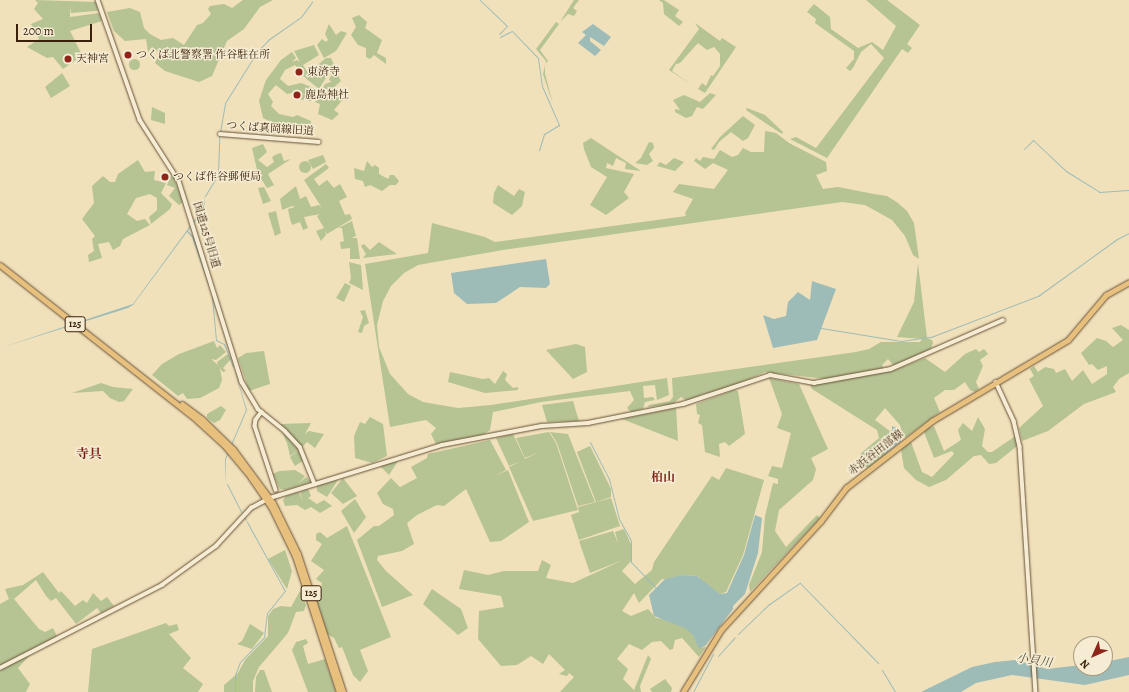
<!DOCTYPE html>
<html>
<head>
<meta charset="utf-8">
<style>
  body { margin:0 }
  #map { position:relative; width:1129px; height:692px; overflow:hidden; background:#f0e1bb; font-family:Alegreya,"Noto Serif JP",serif }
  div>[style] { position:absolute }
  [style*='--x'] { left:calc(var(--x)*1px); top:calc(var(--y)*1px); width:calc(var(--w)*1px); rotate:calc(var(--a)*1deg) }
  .green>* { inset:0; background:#b6c393 }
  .round { border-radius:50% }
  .water>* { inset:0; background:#9dbcb8 }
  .stream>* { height:1px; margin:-0.5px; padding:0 0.5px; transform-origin:0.5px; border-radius:0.5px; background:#9dbcb8 }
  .roads { filter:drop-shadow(0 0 1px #685037) drop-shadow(0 0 1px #685037) }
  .minor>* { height:3.5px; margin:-1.75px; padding:0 1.75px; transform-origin:1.75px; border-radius:1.75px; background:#f5ecd3 }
  .major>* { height:4.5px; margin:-2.25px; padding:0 2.25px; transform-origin:2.25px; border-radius:2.25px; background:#e8c07e }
  .highway>* { height:5px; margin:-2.5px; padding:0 2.5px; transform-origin:2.5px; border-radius:2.5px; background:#e8c07e }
  .dots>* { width:11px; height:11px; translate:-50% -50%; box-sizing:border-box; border:2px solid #f5ecd3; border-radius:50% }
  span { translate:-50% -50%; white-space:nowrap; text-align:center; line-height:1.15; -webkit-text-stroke:3px #f5ecd3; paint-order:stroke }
  .shield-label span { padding:1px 3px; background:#f5ecd3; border:1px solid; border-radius:3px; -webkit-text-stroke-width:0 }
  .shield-label { font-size:10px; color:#3a200b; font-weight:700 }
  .poi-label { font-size:11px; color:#3a200b }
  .left { translate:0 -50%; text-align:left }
  .street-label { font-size:11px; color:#3a200b }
  .neighbourhood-label { font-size:12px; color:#7a1f14; font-weight:700 }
  .water-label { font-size:12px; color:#584f3f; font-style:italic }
  .quarter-label { font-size:13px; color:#7a1f14; font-weight:700 }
  .north { position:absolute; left:1073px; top:636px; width:40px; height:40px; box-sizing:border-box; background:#f5ecd3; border:1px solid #aa9a83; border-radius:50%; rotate:225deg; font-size:11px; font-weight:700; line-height:16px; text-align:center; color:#3a200b }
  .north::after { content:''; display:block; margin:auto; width:14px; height:18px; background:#8f2418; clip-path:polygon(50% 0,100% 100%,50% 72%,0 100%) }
  .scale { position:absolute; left:16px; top:24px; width:76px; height:18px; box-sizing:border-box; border:2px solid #3a200b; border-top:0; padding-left:5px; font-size:12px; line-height:14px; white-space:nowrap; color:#3a200b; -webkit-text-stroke:3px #f5ecd3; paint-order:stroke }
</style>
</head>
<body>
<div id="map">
  <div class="green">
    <i style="clip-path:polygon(35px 0,96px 2px,98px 11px,95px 11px,71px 13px,70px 7px,70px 17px,99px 13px,102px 21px,70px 31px,81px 53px,76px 60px,63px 69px,53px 57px,47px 58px,27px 47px,39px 39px,31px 24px,43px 19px,34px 9px,38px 3px)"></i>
    <i style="clip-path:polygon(243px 0,273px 0,260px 7px,244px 29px,227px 41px,212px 76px,199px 82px,165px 71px,155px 63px,160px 53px,152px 47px,148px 52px,146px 39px,125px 41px,114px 31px,107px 12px,130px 8px,140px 12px,144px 28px,150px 34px,161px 40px,173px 38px,184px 45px,197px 25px,203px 23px,211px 14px,208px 9px,210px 6px,224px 4px,232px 8px)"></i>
    <i style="clip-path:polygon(574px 0,579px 0,573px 8px,577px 11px,574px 16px,568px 14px,560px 22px)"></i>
    <i style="clip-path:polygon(659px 0,664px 0,679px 10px,675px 16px,683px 22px,679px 26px,664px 14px,663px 3px)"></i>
    <i style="clip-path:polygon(866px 0,887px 0,920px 25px,907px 44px,912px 48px,908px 53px,902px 49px,827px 158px,790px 139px,796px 137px,816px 148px,884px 58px,871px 44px,861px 52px,853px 68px,850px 71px,846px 68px,854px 59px,854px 51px,815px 23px,816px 19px,807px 12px,814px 4px,830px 17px,831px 29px,858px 48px,872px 42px,883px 50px,896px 26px)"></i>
    <i style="clip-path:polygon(359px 15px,367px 22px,365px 28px,382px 40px,377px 53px,386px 58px,386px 64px,374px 55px,370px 59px,366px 57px,366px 48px,358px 45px,351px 35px,356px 27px,352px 18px)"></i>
    <i style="clip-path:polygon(556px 22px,559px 24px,540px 50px,548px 61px,545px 64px,545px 74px,553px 104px,543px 74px,546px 61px,536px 49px)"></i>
    <i style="clip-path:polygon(695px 23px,720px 41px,722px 38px,736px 47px,705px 93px,698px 89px,702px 83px,706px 86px,711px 75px,713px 76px,720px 66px,720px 54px,714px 47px,707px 50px,698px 43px,680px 63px,676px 64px,672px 71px,692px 85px,669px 70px,699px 29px)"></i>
    <i style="clip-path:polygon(329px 24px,336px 35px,341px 31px,347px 33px,336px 51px,324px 58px,317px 45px,322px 39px,326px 42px,328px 40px,325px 34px)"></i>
    <i style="clip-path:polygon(314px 45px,319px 55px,303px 65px,308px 73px,326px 58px,331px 58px,334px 65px,319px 89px,303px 76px,307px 73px,304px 75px,295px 65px,285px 70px,278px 82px,280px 79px,288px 86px,301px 83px,314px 88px,316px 90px,312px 96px,300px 93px,313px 98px,311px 101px,296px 99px,296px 92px,287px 94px,276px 85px,268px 94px,273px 102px,271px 106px,279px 114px,293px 117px,297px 115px,311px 121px,311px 124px,306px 124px,302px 130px,292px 132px,263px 118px,259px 101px,266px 80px,281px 60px,292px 52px,296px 58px,292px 62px,297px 60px,300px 62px,294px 51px)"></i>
    <i class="round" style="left:128.5px;top:58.5px;width:11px;height:11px"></i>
    <i style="clip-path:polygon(335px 70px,341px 81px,332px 89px,344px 98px,334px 110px,339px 114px,332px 120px,318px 114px,320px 104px,315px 102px,325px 84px,331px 82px,329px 79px)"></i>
    <i style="clip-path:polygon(62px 73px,70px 86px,51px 98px,45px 87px)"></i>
    <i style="clip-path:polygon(710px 93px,716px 95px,703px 109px,697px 107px,692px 116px,686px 118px,675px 112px,675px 109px,680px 110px,673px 100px,684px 95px,700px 102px)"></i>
    <i style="clip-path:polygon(152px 107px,165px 113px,165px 124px,151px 120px)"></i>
    <i style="clip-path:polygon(747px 108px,765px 115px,783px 132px,782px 134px,746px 110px)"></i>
    <i style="clip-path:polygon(743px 116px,755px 125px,748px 138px,743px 141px,731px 132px,719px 142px,714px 150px,711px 149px,720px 137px)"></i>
    <i style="clip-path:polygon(765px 131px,776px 133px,789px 143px,826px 162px,827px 171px,816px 175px,823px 189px,838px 187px,874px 194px,887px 196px,898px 203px,907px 211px,914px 223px,919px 259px,913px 255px,905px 236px,892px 220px,865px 205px,842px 202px,503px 250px,418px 265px,404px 273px,391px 286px,383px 301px,377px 325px,379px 347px,390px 374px,408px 394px,423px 402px,458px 408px,491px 405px,667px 378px,669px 395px,657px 400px,655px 385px,643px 386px,644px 398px,653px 397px,655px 400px,645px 402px,643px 409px,631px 412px,627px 408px,634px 400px,630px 391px,541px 402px,493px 412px,490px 430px,483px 435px,436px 444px,431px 434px,436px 428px,426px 420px,390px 427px,365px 264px,428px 253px,432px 223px,485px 237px,495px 242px,686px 216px,685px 213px,693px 199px,673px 192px,679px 184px,714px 189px,728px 170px,713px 163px,705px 169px,694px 161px,696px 158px,700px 161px,703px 157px,714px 159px,720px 150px,732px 157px,738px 155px,743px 148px,751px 152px,764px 152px)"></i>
    <i style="clip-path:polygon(591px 138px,641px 171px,625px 169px,626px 163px,616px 158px,613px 166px,607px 163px,606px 168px,634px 174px,624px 192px,629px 198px,606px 215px,590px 205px,607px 177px,591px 167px,584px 149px,583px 143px)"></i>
    <i style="clip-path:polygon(649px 142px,653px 143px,654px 148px,649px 154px,653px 161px,647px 165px,635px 163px,641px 158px)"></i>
    <i style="clip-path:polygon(263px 144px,267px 152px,258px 160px,267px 167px,274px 162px,272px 157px,277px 154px,281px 153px,284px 161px,291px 159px,268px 174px,274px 185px,267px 188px,258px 174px,252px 148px)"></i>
    <i style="clip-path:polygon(323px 155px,326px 162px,313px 169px,308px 160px)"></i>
    <i style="clip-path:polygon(674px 158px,684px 162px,675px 171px,657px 166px,660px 162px,666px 165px)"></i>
    <i style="clip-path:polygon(138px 160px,145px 172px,155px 171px,154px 180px,166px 183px,161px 193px,172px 204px,170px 209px,151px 224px,149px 217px,157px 210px,157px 198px,150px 194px,136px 198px,127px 214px,137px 221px,145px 219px,150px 225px,123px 239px,120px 246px,113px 250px,109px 242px,98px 244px,102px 258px,89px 262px,88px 255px,94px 251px,92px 239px,95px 236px,82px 219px,94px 203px,92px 186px,103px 176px,110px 182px,115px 182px,118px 174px)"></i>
    <i style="clip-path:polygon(367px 161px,372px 167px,375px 165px,379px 168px,379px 174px,388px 179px,390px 175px,394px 175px,399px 181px,396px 185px,390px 185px,382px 191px,370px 185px,365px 187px,363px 181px,355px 179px,354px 168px,364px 171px)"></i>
    <i class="round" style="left:299px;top:161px;width:12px;height:12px"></i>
    <i style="clip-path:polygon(326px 164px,329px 168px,314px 179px,319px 186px,327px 180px,334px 188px,340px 184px,347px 197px,339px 201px,345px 215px,350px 214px,352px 219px,327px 234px,325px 231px,326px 235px,321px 241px,316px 231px,324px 228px,317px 216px,320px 214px,304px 217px,308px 228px,303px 230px,300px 222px,292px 225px,290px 219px,288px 209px,295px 207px,292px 206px,282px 210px,280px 199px,296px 186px,300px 199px,306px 196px,311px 207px,319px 205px,322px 208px,304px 180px)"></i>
    <i style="clip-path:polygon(172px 173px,183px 202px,179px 205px,169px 196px,175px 188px,167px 185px)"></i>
    <i style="clip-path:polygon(498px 185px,514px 196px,519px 189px,525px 192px,522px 206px,512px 215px,493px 203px,494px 193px)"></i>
    <i style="clip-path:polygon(264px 187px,271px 201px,263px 204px,258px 188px)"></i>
    <i style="clip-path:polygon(276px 211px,281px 233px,275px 236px,268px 213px)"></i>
    <i style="clip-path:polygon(352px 221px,356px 236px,351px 238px,357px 238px,360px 259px,350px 259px,350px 248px,341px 249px,340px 242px,344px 241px,342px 228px,338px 228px)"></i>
    <i style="clip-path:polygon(379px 242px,397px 254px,363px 258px,366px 254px,361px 246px,364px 244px,370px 250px)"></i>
    <i style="clip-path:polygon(349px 262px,361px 265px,363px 290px,349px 283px,351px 278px)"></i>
    <i style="clip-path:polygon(918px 263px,927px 338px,932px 340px,933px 343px,930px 351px,898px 366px,893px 365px,888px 359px,882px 365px,884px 369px,826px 379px,765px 372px,722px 391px,703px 394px,687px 401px,681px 397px,673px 404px,648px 407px,649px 405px,670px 401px,673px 397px,672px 378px,856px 352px,869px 349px,881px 342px,920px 342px,922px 339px,897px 337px,914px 302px)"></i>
    <i style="clip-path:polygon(345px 283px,351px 286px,344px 302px,336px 298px)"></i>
    <i style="clip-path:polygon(365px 310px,369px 323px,364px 326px,362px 333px,358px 332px,363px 317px,360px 311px)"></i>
    <i style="clip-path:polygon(1121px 325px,1129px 330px,1129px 373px,1119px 379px,1113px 387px,1116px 392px,1084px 404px,1048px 431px,1022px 441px,1019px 428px,1043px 406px,1029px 379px,1034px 376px,1030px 369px,1034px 366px,1038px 372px,1045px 367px,1054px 369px,1056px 373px,1065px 369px,1072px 381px,1083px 370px,1092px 384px,1107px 374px,1107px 366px,1098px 370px,1092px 364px,1089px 365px,1081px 353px,1097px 338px,1106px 341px,1113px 347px,1123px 340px,1112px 328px)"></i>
    <i style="clip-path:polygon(214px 341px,217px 348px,220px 345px,226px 352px,216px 360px,211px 359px,218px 365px,217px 362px,228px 354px,231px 359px,223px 368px,226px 371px,223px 372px,220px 368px,222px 380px,219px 388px,200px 398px,187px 399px,183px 393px,178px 396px,152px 375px,162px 364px,179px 354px)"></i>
    <i style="clip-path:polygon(576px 344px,585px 347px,587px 372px,573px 379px,546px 350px)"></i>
    <i style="clip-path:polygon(976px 349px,979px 352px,984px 349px,988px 354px,980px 360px,983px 366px,976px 382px,979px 389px,975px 392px,970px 390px,965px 382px,954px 390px,945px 390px,934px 398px,940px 412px,906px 437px,903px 437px,900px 425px,885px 408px,875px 420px,891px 432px,887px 449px,885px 455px,868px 468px,865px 466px,860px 454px,879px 438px,877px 430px,812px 389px,810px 385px,892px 371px,925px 358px,945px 372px,965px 354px)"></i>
    <i style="clip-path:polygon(264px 351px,270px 384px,249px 391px,238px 358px,246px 353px)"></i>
    <i style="clip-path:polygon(503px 371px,507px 374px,505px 380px,513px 388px,518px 387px,518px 390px,485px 393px,448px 382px,450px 372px,483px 379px,489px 378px,495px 384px)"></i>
    <i style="clip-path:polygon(769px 378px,799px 384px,828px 449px,811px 458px,816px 469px,813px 480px,779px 510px,775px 531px,786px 547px,817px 515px,820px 518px,750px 592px,749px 585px,762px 552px,765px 516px,773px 483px,778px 484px,778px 479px,768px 476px,772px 466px,782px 468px,791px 433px,777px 428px,782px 414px)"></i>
    <i style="clip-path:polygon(101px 383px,113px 387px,133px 389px,124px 401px,119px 402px,110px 398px,103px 391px,72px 393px)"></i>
    <i style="clip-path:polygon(734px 390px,738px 391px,745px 434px,729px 446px,725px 442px,719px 444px,720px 457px,705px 452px,702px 425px,698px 423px,700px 415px,697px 414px,696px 404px)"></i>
    <i style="clip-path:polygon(573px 401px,579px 421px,547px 422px,542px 405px)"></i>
    <i style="clip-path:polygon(221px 406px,226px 410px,220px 420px,214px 423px,207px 418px,207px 414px)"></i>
    <i style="clip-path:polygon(676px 408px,678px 441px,622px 419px)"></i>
    <i style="clip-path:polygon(370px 417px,383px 424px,387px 456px,372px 463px,355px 458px,354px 436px,360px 422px,365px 424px)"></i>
    <i style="clip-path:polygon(978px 417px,985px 429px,982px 446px,988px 452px,992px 452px,1014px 437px,1015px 432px,1017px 446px,996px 463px,989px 464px,981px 455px,974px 456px,946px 480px,929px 487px,916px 480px,904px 468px,901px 450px,911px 442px,922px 472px,932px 477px,954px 454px,952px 451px,934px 458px,924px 432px,925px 429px,934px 426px,944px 451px,961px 440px,958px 430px,963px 423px,972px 431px)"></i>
    <i style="clip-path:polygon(311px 423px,305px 434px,309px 431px,324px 434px,315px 448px,307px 442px,302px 447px,280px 424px)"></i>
    <i style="clip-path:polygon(282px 432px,299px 450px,290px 456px,287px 443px)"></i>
    <i style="clip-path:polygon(549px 432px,556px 443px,578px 510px,533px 521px,509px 467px,521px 461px,509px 466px,496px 438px,513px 434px,525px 459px,539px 452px,525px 458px,516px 438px)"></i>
    <i style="clip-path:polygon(550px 432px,568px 434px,595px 502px,578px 506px,557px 443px)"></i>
    <i style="clip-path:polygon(490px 440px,506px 470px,495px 476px,508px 470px,529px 522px,501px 541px,490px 542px,466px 489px,444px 506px,437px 505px,417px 515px,407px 523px,414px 544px,402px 551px,378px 556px,377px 560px,386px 571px,413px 595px,382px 607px,357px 540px,374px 526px,379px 526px,394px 515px,393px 509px,383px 504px,377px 493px,391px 478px,400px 487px,417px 478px,411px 467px,427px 458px,428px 454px)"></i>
    <i style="clip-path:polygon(590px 446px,611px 489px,611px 497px,596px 502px,577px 452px)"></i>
    <i style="clip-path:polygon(299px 450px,304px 460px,295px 466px,290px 457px)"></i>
    <i style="clip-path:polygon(398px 461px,389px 475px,380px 466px)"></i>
    <i style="clip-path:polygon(726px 468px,764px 480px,743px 555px,726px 592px,720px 594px,703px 583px,698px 576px,683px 575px,671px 580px,662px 579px,639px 603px,634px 593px,622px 611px,631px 616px,648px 609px,656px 618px,674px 621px,687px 628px,693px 634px,699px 648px,706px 647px,699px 657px,682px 638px,675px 640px,673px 649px,670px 650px,661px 641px,652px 642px,642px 650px,629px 644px,617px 659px,628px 669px,623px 679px,634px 690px,648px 655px,651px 659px,640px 686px,641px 692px,560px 692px,574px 677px,569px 673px,567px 676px,559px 674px,565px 670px,549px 654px,543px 664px,531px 656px,517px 665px,501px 666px,478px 639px,479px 611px,504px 607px,501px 596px,459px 589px,464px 570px,488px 575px,504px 571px,538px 571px,542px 560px,551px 565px,546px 578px,573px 583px,623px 560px,590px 573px,579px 541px,613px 531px,618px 543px,615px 532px,624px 529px,631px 544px,631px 561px,622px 571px,635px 584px,652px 570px,654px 562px,712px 476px,719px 480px)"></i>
    <i style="clip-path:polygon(295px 470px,305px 476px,298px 484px,306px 477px,312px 482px,285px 490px,280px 489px,273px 474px,279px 471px)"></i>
    <i style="clip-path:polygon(343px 478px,357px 496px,343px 504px,331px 493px)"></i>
    <i style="clip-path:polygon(338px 480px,327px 497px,317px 491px,317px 486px)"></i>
    <i style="clip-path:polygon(308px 489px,311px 496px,308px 498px,317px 504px,324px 500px,332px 506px,320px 513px,311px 507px,305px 510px,297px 505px,285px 506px,283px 500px,286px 496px,299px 492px,303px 502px,300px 492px)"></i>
    <i style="clip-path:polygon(611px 498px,620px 526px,579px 540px,571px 515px,579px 512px,578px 507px)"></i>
    <i style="clip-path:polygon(355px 499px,366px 517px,354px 533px,341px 511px)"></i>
    <i style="clip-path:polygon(347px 526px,391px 637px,360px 650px,368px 671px,360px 682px,353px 675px,342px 647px,339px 648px,334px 638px,327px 634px,314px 592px,320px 593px,322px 583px,316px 579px,324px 570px,311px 561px,322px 544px,316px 540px,316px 534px,320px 532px,327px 538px)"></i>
    <i style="clip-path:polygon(285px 550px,292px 571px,287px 589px,268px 559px)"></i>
    <i style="clip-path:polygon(43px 572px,59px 593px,61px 591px,75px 606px,83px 600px,87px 603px,93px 593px,101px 601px,107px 597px,114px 606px,101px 613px,97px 608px,76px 624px,56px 598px,51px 601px,46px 596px,36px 580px,14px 599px,39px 629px,45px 632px,53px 628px,57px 636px,31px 654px,18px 668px,30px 684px,26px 692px,0 692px,0 604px,9px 599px,5px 589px,23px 585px)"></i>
    <i style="clip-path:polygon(432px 589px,461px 609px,468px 628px,458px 635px,423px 604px)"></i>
    <i style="clip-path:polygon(300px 591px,306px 605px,304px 611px,296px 612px,288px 633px,259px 667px,253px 681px,253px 692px,224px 692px,224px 685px,238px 673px,245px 660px,268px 636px,268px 616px,273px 609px,281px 606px,291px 607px)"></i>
    <i style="clip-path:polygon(166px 623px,169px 626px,177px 624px,179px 630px,169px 634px,191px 658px,183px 668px,203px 684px,198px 692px,88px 692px,92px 649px)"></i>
    <i style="clip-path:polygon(250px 624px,264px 633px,252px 649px,237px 644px,242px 641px)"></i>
    <i style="clip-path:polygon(306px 639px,308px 643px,303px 646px,308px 664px,325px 659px,336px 692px,308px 692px,292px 650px,296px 642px)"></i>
    <i style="clip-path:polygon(260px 670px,264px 670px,272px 692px,255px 692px,256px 677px)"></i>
    <i style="clip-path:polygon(665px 679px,672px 688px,671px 692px,652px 692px,650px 689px)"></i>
  </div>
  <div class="water">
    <i style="clip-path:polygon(593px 24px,611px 37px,604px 46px,590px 37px,590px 41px,601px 50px,595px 56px,578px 43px,586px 35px,582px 32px)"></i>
    <i style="clip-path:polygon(205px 195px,205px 208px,188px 231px,194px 237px,213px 298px,192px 237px,187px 232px,133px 305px,128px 308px,0 348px,133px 304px,204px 207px)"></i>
    <i style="clip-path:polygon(546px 259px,550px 284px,546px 288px,520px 287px,496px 303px,467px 304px,454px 293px,451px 273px)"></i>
    <i style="clip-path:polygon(812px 281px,836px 289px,817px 340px,773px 348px,763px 315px,774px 319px,786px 316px,788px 302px,798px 292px,810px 300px)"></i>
    <i style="clip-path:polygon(233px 365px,247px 410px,226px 459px,226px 484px,225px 459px,246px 410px)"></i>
    <i style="clip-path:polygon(892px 426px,897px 428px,901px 441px,886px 454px,881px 442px,892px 430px)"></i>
    <i style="clip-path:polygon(755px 515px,762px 518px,758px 553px,745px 594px,733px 606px,733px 609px,705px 646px,699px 649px,693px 635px,685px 628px,654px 616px,649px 595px,665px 579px,683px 575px,697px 576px,720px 594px,727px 593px,744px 555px)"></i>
    <i style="clip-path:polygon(1129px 657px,1129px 675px,1085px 685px,1012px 675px,976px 683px,961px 692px,921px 692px,972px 667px,995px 662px,1015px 660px,1047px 669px,1081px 665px,1081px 668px,1105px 668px,1105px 662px)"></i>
  </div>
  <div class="stream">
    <i style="--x:480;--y:0;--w:37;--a:44"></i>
    <i style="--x:507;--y:26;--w:11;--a:135"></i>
    <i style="--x:500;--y:37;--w:13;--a:-27"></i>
    <i style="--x:512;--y:31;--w:37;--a:46"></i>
    <i style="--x:538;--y:58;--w:28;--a:82"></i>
    <i style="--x:542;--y:86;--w:43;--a:66.4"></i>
    <i style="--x:559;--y:125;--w:17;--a:149"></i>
    <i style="--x:544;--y:134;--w:17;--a:107"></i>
    <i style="--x:220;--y:132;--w:29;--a:-80"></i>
    <i style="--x:225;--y:103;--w:60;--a:-57.9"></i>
    <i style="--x:257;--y:52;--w:16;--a:-47"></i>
    <i style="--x:268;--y:40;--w:40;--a:-34.9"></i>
    <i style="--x:301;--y:17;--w:19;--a:-54"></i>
    <i style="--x:1024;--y:149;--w:13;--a:-45"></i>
    <i style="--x:1033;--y:140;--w:45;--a:43.2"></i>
    <i style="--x:1066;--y:171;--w:39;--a:32"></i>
    <i style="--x:1099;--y:192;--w:30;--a:-4"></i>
    <i style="--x:205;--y:196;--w:26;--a:-59"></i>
    <i style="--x:218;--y:174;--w:38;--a:-88"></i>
    <i style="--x:212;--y:297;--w:43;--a:84.7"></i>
    <i style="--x:216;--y:340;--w:9;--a:27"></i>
    <i style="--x:224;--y:344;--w:24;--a:68"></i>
    <i style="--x:821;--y:328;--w:81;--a:9.2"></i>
    <i style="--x:901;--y:341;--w:30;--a:-8"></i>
    <i style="--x:931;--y:337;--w:115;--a:-21"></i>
    <i style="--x:1038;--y:296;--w:97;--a:-35.8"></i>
    <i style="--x:1117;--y:239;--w:13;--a:-27"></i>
    <i style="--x:590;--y:442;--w:42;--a:62.8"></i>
    <i style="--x:609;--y:479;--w:41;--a:76"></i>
    <i style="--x:619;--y:519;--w:25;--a:61"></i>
    <i style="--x:631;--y:541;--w:21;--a:90"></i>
    <i style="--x:631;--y:562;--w:36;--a:46"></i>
    <i style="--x:227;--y:484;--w:31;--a:63"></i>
    <i style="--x:245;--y:518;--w:2;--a:63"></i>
    <i style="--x:738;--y:634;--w:42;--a:-44"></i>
    <i style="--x:768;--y:605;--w:39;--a:-35"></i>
    <i style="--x:800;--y:583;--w:112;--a:45.7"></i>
    <i style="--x:718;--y:656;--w:25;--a:-48"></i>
    <i style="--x:882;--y:670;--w:26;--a:59"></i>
    <i style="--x:235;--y:692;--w:17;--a:-90"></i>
    <i style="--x:235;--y:675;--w:14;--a:-69"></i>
    <i style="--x:240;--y:662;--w:35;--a:-46"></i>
    <i style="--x:264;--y:637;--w:24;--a:-83"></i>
    <i style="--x:267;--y:613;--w:28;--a:-51"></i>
    <i style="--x:285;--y:591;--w:79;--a:-118.8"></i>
    <i style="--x:693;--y:692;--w:43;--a:-62.2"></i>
  </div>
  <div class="roads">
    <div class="minor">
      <i style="--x:98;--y:0;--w:127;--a:70.7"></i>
      <i style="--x:140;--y:120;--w:72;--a:57.4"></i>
      <i style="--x:179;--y:181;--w:211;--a:72.6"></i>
      <i style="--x:242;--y:382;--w:31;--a:59"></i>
      <i style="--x:258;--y:409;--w:35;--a:39"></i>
      <i style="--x:285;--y:431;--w:22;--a:47"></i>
      <i style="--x:300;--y:447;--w:40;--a:68"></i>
      <i style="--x:220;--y:134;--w:99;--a:4.6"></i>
      <i style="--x:996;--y:382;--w:43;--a:65.2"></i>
      <i style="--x:1014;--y:421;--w:26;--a:77"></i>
      <i style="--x:1020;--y:446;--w:247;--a:86.3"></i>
      <i style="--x:262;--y:412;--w:10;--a:127"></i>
      <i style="--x:256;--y:420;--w:6;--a:99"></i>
      <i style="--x:255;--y:426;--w:67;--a:71.8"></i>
      <i style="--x:0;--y:668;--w:182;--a:-27.1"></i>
      <i style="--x:162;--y:585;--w:67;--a:-35.8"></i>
      <i style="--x:216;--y:546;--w:52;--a:-47.4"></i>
      <i style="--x:251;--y:508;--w:21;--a:-28"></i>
      <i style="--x:270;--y:498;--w:180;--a:-17.1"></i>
      <i style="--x:442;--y:445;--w:102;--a:-10.8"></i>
      <i style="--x:542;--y:426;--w:46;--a:-3.7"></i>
      <i style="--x:588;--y:423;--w:97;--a:-11.3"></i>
      <i style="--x:683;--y:404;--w:92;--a:-18.4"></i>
      <i style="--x:770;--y:375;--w:45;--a:10.3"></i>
      <i style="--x:814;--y:383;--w:78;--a:-10.3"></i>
      <i style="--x:891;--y:369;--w:122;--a:-23.6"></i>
    </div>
    <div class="major">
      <i style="--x:683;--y:692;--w:73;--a:-58.5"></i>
      <i style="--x:721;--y:630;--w:147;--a:-47.5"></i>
      <i style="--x:820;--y:522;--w:43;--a:-52.6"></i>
      <i style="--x:846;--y:488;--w:109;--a:-37.9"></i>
      <i style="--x:932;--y:421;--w:158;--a:-30.8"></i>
      <i style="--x:1068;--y:340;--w:59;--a:-49.8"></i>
      <i style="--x:1106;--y:295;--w:26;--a:-29"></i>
    </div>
    <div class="highway">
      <i style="--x:0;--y:265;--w:244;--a:38.2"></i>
      <i style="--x:192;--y:416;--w:43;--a:42.2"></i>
      <i style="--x:224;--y:445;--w:35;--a:50"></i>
      <i style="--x:247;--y:472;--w:42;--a:55.6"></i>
      <i style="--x:271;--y:507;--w:55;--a:63.9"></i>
      <i style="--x:295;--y:556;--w:143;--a:72.1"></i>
      <i style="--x:182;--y:404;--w:25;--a:37"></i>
      <i style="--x:202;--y:419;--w:43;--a:44.1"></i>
      <i style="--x:233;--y:449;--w:67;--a:53.5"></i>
      <i style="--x:273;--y:503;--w:57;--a:63.9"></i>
      <i style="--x:298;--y:554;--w:145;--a:71.9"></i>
    </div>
  </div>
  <div class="dots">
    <i style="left:128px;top:55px;background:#8f2418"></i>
    <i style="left:68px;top:59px;background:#8f2418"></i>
    <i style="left:299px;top:72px;background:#8f2418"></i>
    <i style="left:297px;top:95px;background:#8f2418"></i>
    <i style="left:165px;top:177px;background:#8f2418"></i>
  </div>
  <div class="shield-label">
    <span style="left:75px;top:324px">125</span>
    <span style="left:311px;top:593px">125</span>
  </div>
  <div class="poi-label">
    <span class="left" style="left:136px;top:55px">つくば北警察署 作谷駐在所</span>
    <span class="left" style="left:76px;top:59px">天神宮</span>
    <span class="left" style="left:307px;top:72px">東済寺</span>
    <span class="left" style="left:305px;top:95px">鹿島神社</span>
    <span class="left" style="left:173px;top:177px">つくば作谷郵便局</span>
  </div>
  <div class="street-label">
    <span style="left:270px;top:129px;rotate:4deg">つくば真岡線旧道</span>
    <span style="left:206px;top:235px;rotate:73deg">国道125号旧道</span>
    <span style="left:876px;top:453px;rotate:-38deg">赤浜谷田部線</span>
  </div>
  <div class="neighbourhood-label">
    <span style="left:663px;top:478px">柏山</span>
  </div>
  <div class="water-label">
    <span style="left:1034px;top:661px;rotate:9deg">小貝川</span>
  </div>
  <div class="quarter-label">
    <span style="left:89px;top:454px">寺具</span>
  </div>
  <div class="north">N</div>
  <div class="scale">200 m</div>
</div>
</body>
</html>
